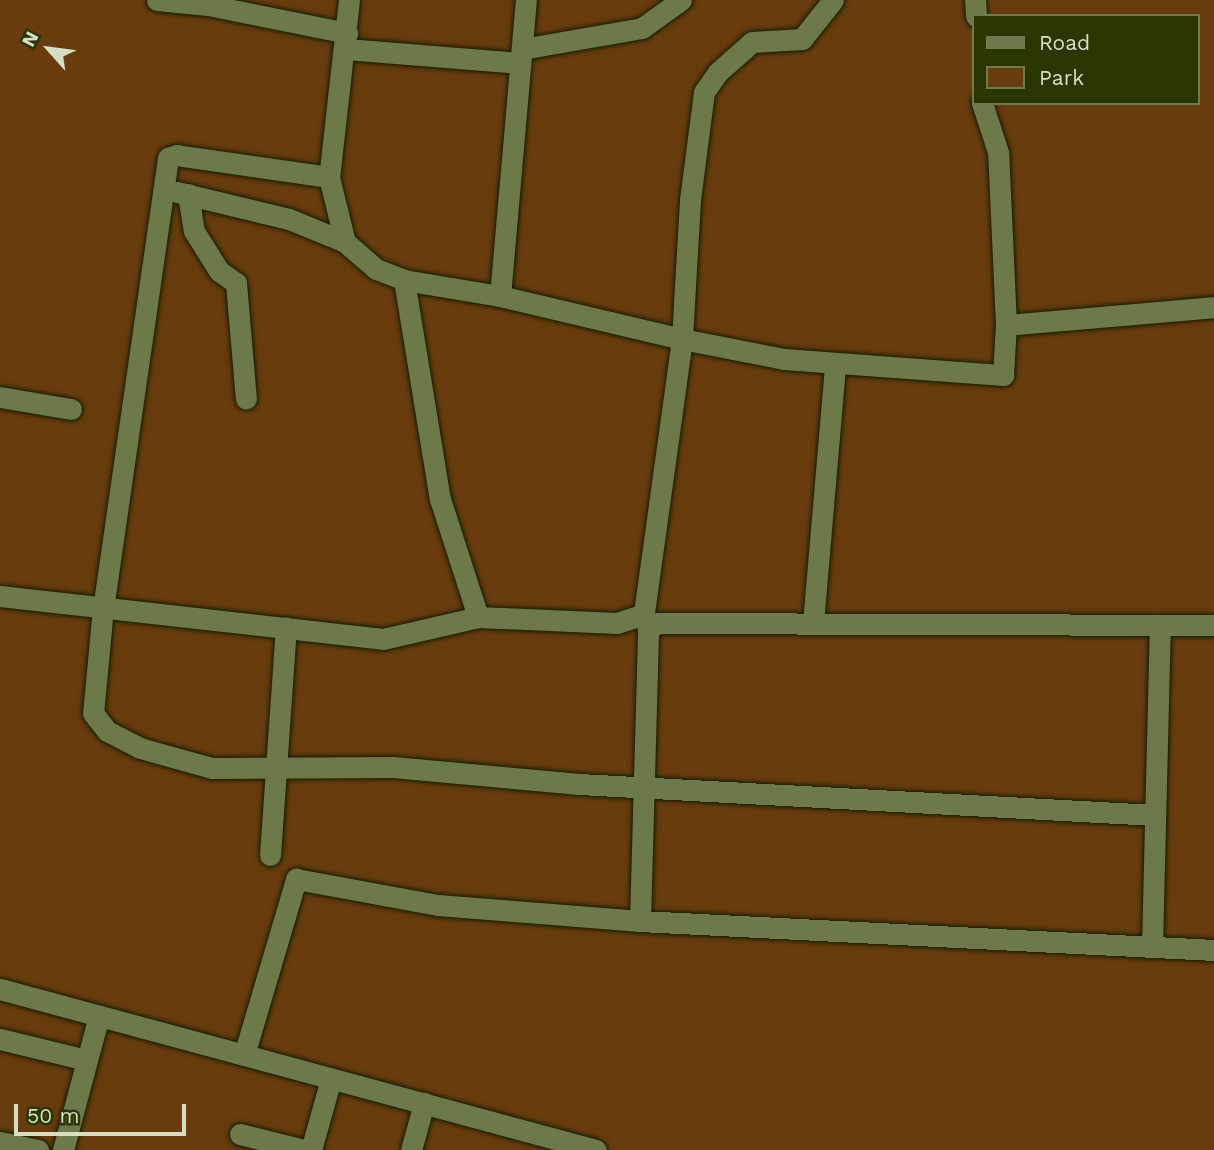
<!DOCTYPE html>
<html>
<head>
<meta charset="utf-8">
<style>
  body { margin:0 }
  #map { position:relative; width:1214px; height:1150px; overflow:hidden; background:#2a3602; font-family:"Work Sans",sans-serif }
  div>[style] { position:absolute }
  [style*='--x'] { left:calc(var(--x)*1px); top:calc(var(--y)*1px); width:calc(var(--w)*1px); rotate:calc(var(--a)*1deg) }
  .green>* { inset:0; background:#683c0d }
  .roads { filter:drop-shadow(0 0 2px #141c00) drop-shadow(0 0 2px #141c00) }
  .street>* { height:21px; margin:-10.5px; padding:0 10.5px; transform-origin:10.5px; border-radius:10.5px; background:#6b7a48 }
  span { translate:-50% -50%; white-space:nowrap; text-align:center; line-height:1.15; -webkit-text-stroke:5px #2a3602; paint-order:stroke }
  .legend { position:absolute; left:972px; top:14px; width:228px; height:91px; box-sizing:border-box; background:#2a3602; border:2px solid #6f7a50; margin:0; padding:9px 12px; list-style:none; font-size:21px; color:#d6dfc5 }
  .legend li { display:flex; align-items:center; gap:14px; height:35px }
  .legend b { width:35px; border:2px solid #6f7a50 }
  .north { position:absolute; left:14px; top:14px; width:70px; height:70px; -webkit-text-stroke:5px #2a3602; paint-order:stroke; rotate:298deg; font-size:19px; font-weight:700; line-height:28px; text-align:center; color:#d6dfc5 }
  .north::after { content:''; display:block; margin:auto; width:24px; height:32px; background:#d6dfc5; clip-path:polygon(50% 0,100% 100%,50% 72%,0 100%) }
  .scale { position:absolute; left:14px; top:1104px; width:172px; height:32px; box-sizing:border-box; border:4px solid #d6dfc5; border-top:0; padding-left:9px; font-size:21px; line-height:24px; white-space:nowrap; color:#d6dfc5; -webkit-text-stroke:5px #2a3602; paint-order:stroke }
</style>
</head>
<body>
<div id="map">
  <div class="green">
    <i style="clip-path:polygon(evenodd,0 0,1214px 0,1214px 1150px,0 1150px,0 0,974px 16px,1198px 16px,1198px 103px,974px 103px,974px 16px)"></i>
  </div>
  <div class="roads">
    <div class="street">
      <i style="--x:157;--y:0;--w:51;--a:5.6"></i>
      <i style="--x:208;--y:5;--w:142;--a:11.4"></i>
      <i style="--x:349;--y:0;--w:178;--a:96.4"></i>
      <i style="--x:329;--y:177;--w:67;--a:76.2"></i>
      <i style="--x:345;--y:242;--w:41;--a:41.1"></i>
      <i style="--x:376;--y:269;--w:30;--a:21"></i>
      <i style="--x:404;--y:280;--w:97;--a:9.5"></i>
      <i style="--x:500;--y:296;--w:187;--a:13.3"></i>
      <i style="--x:682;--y:339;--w:278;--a:97.9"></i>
      <i style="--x:644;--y:614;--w:16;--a:75"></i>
      <i style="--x:833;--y:0;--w:50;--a:128.5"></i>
      <i style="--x:802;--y:39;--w:50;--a:176.6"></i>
      <i style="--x:752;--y:42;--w:45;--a:138.6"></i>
      <i style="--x:718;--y:72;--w:24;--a:125"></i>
      <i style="--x:704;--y:92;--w:109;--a:97.4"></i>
      <i style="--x:690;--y:200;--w:139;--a:93.3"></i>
      <i style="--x:682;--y:339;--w:104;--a:11.1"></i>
      <i style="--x:784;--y:359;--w:220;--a:4.2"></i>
      <i style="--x:1003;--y:375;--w:50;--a:-86.6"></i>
      <i style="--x:1006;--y:325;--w:173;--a:-92.6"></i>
      <i style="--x:998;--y:152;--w:52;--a:-108.1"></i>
      <i style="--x:975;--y:0;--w:16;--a:86"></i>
      <i style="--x:346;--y:49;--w:175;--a:4.6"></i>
      <i style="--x:522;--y:49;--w:122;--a:-9.9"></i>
      <i style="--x:642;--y:28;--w:48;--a:-35.7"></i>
      <i style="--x:329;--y:177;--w:154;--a:-171.8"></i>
      <i style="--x:177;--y:155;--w:9;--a:162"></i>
      <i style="--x:168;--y:158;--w:455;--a:98.2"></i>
      <i style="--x:103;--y:608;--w:105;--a:95.4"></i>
      <i style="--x:93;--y:713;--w:23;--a:52"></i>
      <i style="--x:107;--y:731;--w:37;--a:27"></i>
      <i style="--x:140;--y:748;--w:75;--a:15.5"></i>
      <i style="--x:212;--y:768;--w:181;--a:-0.3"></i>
      <i style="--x:393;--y:767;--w:187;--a:5.2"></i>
      <i style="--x:579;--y:784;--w:577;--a:3.08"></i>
      <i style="--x:177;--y:192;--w:115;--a:13.6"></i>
      <i style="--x:289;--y:219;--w:61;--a:22.3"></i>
      <i style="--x:188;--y:194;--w:37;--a:81"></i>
      <i style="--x:194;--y:231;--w:47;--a:58"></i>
      <i style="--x:219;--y:271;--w:21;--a:35"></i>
      <i style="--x:236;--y:283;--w:116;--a:85.1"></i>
      <i style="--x:404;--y:280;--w:222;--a:80.7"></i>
      <i style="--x:440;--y:499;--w:124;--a:72.1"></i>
      <i style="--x:500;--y:296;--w:297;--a:-85"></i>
      <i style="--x:1006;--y:325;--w:209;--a:-4.9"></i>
      <i style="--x:0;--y:397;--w:72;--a:9.6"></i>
      <i style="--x:0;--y:596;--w:385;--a:6.4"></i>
      <i style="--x:383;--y:639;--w:98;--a:-13"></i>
      <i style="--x:478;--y:617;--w:139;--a:2.5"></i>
      <i style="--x:617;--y:623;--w:28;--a:-18"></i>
      <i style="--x:813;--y:623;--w:260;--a:-85.1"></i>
      <i style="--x:270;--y:855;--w:228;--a:-86"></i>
      <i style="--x:640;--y:921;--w:292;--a:-88.4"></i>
      <i style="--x:648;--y:629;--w:12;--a:-31"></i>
      <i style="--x:658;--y:623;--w:556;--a:0.21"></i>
      <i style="--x:1152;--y:947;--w:322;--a:-88.6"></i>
      <i style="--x:0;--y:989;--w:617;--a:15.12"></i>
      <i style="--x:0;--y:1039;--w:89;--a:13.6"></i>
      <i style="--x:244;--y:1055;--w:184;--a:-73.5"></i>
      <i style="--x:296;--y:879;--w:144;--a:10.4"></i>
      <i style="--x:438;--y:905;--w:203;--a:4.5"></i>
      <i style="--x:640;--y:921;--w:575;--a:2.89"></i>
      <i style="--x:240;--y:1134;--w:66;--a:14"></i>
      <i style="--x:0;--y:1142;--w:39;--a:12"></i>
      <i style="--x:63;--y:1150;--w:139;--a:-75"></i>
      <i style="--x:311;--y:1150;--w:74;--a:-74.3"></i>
      <i style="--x:411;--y:1150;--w:49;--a:-74.5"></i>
    </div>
  </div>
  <ul class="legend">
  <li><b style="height:9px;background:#6b7a48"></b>Road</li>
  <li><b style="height:19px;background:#683c0d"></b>Park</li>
  </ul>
  <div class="north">N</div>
  <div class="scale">50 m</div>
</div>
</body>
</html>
